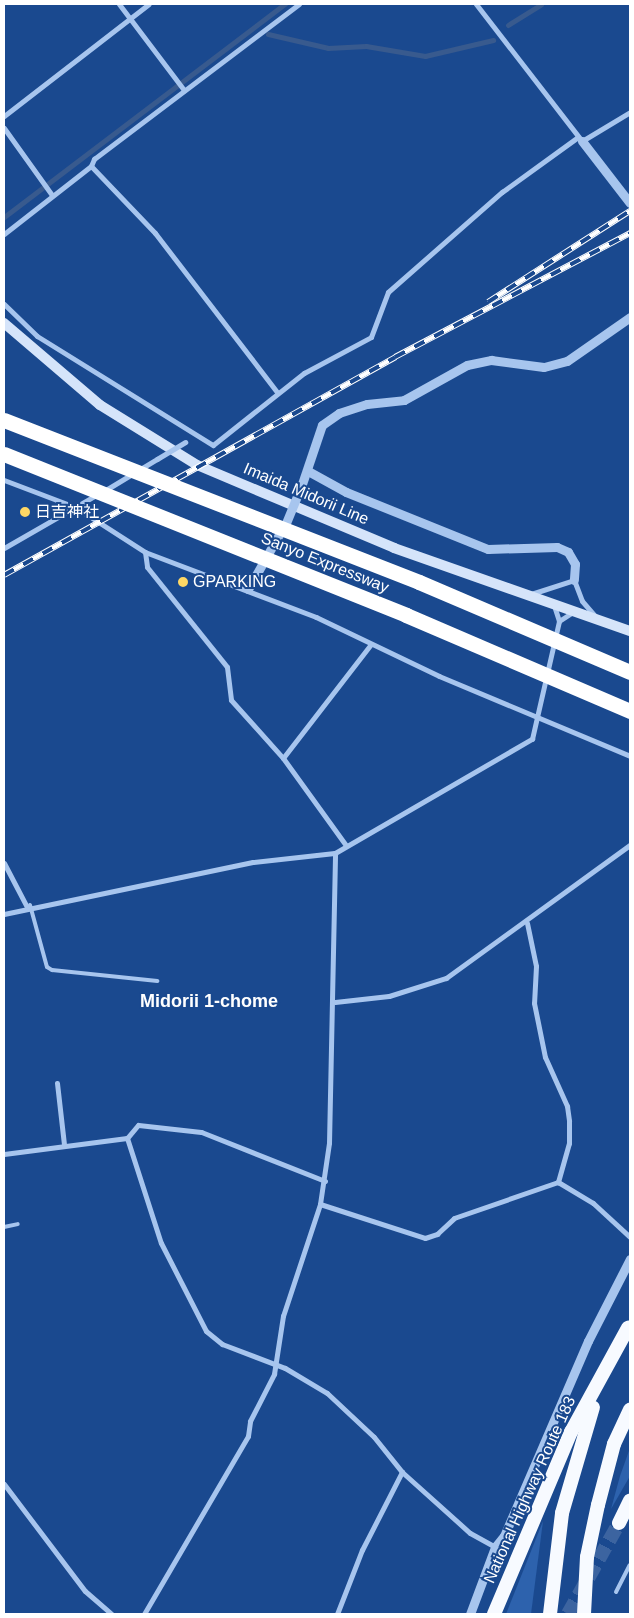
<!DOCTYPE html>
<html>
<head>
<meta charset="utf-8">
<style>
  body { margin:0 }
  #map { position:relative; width:634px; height:1618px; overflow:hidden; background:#1a498f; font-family:Helvetica,"Noto Sans JP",sans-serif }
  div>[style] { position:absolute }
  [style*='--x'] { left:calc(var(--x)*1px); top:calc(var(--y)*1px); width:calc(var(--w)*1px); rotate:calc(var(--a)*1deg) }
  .green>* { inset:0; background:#2d62ad }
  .stream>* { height:5px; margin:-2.5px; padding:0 2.5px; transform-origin:2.5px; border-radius:2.5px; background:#385a8e }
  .trunk-tunnel>* { height:14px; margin-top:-7px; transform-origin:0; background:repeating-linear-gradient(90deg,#3c64a0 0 14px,transparent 0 21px) }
  .service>* { height:4px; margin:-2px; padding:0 2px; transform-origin:2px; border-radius:2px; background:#a7c5ee }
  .minor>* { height:5px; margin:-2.5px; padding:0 2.5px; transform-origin:2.5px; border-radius:2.5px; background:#a7c5ee }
  .tertiary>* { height:9px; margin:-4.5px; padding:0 4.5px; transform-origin:4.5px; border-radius:4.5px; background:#a7c5ee }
  .secondary>* { height:10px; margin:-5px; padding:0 5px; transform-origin:5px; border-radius:5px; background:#d5e4fa }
  .trunk>* { height:14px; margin:-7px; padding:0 7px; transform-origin:7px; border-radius:7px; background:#f7faff }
  .rail>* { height:5.5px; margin-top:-2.75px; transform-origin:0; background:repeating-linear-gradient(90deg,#1a498f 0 11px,#fff 0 22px); box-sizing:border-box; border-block:1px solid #fff }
  .minor-bridge>* { height:5px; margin:-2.5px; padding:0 2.5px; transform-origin:2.5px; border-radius:2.5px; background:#a7c5ee }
  .tertiary-bridge>* { height:9px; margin:-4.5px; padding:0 4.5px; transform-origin:4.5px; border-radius:4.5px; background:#a7c5ee }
  .motorway-bridge>* { height:15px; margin:-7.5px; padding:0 7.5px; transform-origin:7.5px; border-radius:7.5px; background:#fff }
  .dots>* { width:14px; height:14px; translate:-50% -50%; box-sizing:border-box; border:2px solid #1a498f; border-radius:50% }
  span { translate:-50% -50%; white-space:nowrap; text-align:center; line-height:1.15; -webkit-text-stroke:4px #1a498f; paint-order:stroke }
  .street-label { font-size:16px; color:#fff }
  .poi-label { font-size:16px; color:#fff }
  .left { translate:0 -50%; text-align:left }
  .neighbourhood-label { font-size:18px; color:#fff; font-weight:700 }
  .frame { position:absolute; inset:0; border:5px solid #fff; pointer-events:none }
</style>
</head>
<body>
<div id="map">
  <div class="green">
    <i style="clip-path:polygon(630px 1448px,630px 1476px,611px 1509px,620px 1476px)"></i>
    <i style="clip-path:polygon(543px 1521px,531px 1614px,506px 1614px)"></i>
  </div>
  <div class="stream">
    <i style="--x:508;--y:25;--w:39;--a:-32"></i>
    <i style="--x:268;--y:34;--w:62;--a:13.1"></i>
    <i style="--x:328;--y:48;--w:38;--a:-3"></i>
    <i style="--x:366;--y:46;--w:60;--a:9.6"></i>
    <i style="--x:425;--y:56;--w:70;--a:-13.2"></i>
    <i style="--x:4;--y:217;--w:353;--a:-37.2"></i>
  </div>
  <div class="trunk-tunnel">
    <i style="--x:568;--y:1614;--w:104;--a:-60.7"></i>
  </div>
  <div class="service">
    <i style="--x:30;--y:905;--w:64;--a:74.7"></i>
    <i style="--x:47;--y:967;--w:6;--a:31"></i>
    <i style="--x:52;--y:970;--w:106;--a:6"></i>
    <i style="--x:4;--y:1227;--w:14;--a:-12"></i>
    <i style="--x:616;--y:1592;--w:30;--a:-63"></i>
  </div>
  <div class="minor">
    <i style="--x:119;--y:4;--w:108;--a:52.9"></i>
    <i style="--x:476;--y:4;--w:173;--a:52.3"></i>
    <i style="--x:582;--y:141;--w:56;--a:-31.1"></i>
    <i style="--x:4;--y:116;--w:183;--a:-37.7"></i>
    <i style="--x:4;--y:128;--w:82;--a:54.4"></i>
    <i style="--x:91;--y:166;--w:93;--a:46.3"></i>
    <i style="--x:155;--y:233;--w:200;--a:52.5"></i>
    <i style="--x:4;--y:234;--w:110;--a:-38"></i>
    <i style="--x:91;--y:166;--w:8;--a:-67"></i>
    <i style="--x:94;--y:159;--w:257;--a:-37.1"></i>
    <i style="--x:4;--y:304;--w:46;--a:44.1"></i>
    <i style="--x:37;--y:336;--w:207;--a:31.8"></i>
    <i style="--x:213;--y:445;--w:116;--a:-38.4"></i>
    <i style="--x:304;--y:373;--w:76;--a:-28.2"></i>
    <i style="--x:371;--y:337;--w:48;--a:-69.3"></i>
    <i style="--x:388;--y:292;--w:152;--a:-41.3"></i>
    <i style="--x:502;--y:192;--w:94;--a:-35.9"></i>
    <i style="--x:4;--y:480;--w:76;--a:20.8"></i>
    <i style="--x:75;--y:507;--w:83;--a:32.7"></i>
    <i style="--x:145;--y:552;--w:183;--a:20.8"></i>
    <i style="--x:316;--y:617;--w:136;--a:25.6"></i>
    <i style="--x:439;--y:676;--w:207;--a:22.7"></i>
    <i style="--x:104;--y:491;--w:62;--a:-31.1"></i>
    <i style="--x:4;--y:548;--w:106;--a:-29.9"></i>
    <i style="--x:145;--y:552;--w:15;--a:82"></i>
    <i style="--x:147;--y:567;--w:128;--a:51.3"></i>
    <i style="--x:227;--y:667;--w:33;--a:83"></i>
    <i style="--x:231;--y:700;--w:78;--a:48.1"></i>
    <i style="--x:283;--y:758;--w:106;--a:54.2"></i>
    <i style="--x:531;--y:594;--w:45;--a:-18"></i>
    <i style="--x:574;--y:580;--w:22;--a:69"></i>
    <i style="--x:582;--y:601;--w:21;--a:49"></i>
    <i style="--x:559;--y:621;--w:17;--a:-33"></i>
    <i style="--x:283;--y:758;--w:144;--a:-52.3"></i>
    <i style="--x:4;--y:863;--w:50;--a:62.4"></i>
    <i style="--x:4;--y:914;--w:254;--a:-11.8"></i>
    <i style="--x:253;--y:862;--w:82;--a:-6.3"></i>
    <i style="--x:335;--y:853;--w:228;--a:-30.1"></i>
    <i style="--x:532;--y:739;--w:121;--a:-77.1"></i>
    <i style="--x:559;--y:621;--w:16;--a:-108"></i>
    <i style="--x:527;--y:923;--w:44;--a:78.2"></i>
    <i style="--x:536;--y:966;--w:37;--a:93"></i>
    <i style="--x:534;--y:1003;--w:55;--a:78.5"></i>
    <i style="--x:545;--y:1057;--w:54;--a:65.8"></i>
    <i style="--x:567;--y:1106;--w:15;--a:82"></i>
    <i style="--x:569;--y:1121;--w:22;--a:90"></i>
    <i style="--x:569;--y:1143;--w:41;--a:105.8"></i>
    <i style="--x:335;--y:1002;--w:54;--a:-6.3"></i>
    <i style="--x:389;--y:996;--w:60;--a:-17.5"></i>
    <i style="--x:446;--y:978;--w:227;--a:-35.9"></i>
    <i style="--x:57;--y:1083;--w:61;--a:83.5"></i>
    <i style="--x:4;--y:1154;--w:124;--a:-7.4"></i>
    <i style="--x:325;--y:1181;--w:133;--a:-158.4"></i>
    <i style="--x:201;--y:1132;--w:63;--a:-173.7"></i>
    <i style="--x:138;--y:1125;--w:17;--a:130"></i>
    <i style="--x:127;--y:1138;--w:110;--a:72.1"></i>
    <i style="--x:161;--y:1243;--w:99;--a:62.9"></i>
    <i style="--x:206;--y:1331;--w:21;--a:39"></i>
    <i style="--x:222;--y:1344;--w:67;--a:20.9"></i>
    <i style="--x:285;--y:1368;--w:49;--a:30.8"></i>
    <i style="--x:327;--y:1393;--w:64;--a:43.1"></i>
    <i style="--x:374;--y:1437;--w:45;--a:51.3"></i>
    <i style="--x:402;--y:1472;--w:91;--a:41.9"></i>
    <i style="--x:470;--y:1533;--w:29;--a:29"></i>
    <i style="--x:320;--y:1204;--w:110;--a:17.9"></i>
    <i style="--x:425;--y:1238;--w:13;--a:-18"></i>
    <i style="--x:437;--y:1234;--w:23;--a:-43"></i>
    <i style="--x:454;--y:1218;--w:110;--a:-19.1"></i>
    <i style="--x:558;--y:1182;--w:41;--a:31"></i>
    <i style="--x:593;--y:1203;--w:50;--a:42.6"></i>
    <i style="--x:4;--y:1484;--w:134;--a:52.9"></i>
    <i style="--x:85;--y:1591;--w:35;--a:41"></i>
    <i style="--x:144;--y:1614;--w:206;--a:-59.7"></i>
    <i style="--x:248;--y:1436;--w:15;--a:-82"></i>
    <i style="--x:250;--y:1421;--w:53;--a:-62.9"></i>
    <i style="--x:274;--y:1374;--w:59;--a:-81.2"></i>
    <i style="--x:283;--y:1316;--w:118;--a:-71.7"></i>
    <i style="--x:320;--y:1204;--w:62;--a:-81.6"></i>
    <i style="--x:329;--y:1143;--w:290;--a:-88.8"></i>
    <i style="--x:337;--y:1614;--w:69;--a:-68.7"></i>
    <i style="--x:362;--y:1550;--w:88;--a:-62.9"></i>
  </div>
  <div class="tertiary">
    <i style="--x:582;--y:141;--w:78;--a:52.3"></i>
    <i style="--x:308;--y:471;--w:43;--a:28.9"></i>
    <i style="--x:346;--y:492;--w:153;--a:21.9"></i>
    <i style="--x:488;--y:549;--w:69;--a:-1.7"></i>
    <i style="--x:557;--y:547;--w:12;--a:24"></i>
    <i style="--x:568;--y:552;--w:14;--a:60"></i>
    <i style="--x:575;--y:564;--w:16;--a:94"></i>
    <i style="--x:302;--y:484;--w:62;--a:-71.3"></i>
    <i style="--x:322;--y:425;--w:21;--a:-35"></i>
    <i style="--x:339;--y:413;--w:29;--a:-18"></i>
    <i style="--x:367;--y:404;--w:37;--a:-6"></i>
    <i style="--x:404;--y:400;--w:72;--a:-29.1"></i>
    <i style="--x:467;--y:365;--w:25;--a:-12"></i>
    <i style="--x:491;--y:360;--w:53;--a:7.5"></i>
    <i style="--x:544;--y:367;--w:24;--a:-15"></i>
    <i style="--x:567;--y:361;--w:77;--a:-34.9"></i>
    <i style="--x:248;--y:589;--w:73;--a:-60.3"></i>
    <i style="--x:470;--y:1614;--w:72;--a:-69.5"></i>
    <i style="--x:495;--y:1547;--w:14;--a:-51"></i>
    <i style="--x:504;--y:1536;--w:212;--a:-66.7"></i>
    <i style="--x:588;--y:1341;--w:92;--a:-62.9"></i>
  </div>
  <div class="secondary">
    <i style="--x:4;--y:323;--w:126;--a:40.5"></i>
    <i style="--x:100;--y:405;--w:114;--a:31.7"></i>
    <i style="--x:197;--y:465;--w:214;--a:22.8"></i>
    <i style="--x:394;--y:548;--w:250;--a:19.4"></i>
  </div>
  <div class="trunk">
    <i style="--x:619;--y:1523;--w:25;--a:-64"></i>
    <i style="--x:494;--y:1614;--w:198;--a:-67.1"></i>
    <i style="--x:571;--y:1432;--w:119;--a:-61.3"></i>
    <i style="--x:550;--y:1614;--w:102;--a:-83.2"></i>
    <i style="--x:562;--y:1513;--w:110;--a:-73.7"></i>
    <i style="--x:584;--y:1614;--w:57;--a:-87"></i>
    <i style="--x:587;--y:1557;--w:53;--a:-78.1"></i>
    <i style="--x:598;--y:1505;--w:63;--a:-75.3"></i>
    <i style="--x:614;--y:1444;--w:38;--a:-65"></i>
  </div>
  <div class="rail">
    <i style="--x:488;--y:302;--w:169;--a:-32.7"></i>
    <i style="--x:4;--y:575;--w:448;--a:-29.1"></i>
    <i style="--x:395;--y:357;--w:266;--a:-27.8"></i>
  </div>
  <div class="minor-bridge">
    <i style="--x:157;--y:459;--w:33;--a:-31"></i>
  </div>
  <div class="tertiary-bridge">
    <i style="--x:286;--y:523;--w:42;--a:-67.7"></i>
  </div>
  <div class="motorway-bridge">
    <i style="--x:4;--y:420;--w:445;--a:21.3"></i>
    <i style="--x:419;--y:582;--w:229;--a:23.1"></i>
    <i style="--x:4;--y:454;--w:433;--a:21.8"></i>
    <i style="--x:406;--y:615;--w:244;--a:23.2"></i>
  </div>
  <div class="dots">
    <i style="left:25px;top:512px;background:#ffd865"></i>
    <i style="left:183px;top:582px;background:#ffd865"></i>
  </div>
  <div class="street-label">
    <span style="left:306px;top:494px;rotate:23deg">Imaida Midorii Line</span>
    <span style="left:325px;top:563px;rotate:22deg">Sanyo Expressway</span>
    <span style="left:530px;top:1490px;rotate:-66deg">National Highway Route 183</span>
  </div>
  <div class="poi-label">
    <span class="left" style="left:35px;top:512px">日吉神社</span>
    <span class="left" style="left:193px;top:582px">GPARKING</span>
  </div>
  <div class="neighbourhood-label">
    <span style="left:209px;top:1001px">Midorii 1-chome</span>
  </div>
  <div class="frame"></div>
</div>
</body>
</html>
